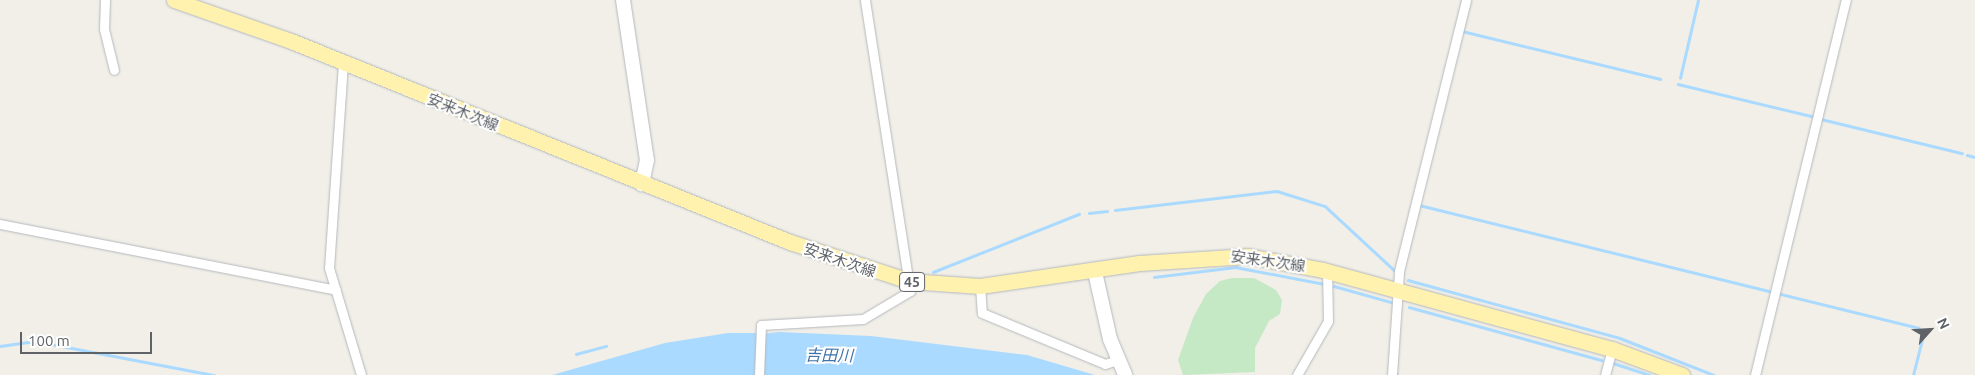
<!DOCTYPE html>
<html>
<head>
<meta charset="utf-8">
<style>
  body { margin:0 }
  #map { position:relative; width:1975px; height:375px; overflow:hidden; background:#f1efe8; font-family:Ubuntu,"Noto Sans JP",sans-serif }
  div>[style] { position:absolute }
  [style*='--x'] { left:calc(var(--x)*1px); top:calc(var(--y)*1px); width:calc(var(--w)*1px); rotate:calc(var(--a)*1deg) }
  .green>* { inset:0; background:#c5e8c5 }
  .water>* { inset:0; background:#aadaff }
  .stream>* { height:2.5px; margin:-1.25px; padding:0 1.25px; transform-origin:1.25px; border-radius:1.25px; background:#aadaff }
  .roads { filter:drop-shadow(0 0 1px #b5b8bc) drop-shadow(0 0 1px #b5b8bc) }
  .street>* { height:9px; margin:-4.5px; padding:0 4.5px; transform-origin:4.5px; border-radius:4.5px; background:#fff }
  .secondary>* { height:14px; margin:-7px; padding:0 7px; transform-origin:7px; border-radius:7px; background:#fff }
  .primary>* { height:15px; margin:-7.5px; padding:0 7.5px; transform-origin:7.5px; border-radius:7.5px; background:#fff2af }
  span { translate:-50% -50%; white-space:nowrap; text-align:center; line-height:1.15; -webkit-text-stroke:4px #fff; paint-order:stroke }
  .shield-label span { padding:1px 4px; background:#fff; border:1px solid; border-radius:4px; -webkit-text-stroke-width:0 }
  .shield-label { font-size:14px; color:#5f6368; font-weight:700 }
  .street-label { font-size:15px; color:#5f6368 }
  .water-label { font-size:16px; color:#4174aa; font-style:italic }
  .north { position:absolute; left:1905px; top:305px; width:50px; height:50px; -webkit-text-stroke:4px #fff; paint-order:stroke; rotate:64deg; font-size:14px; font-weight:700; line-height:20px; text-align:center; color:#5f6368 }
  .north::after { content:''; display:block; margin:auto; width:18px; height:22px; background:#5f6368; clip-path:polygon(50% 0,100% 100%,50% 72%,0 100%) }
  .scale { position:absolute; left:20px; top:332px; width:132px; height:22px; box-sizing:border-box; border:2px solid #5f6368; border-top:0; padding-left:6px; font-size:15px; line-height:18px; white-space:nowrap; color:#5f6368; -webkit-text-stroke:4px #fff; paint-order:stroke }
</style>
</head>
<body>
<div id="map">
  <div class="green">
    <i style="clip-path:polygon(1232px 278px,1254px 278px,1276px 290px,1282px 300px,1280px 314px,1269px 321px,1255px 348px,1255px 372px,1183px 375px,1178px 360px,1193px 318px,1206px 294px,1220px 281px)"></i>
  </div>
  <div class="water">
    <i style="clip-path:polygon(779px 332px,871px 336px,1027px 355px,1095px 375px,760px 375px,761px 334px)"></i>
    <i style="clip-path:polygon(728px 333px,758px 333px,758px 375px,552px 375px,665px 343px)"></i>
  </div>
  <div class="stream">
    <i style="--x:1462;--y:31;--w:204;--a:13.6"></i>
    <i style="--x:1680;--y:78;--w:80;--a:-77"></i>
    <i style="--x:1678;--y:84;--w:141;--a:13.5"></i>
    <i style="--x:1821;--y:119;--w:145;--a:13.6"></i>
    <i style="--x:1967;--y:155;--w:8;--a:14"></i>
    <i style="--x:1419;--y:205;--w:364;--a:13.8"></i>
    <i style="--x:1115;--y:210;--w:163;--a:-6.7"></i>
    <i style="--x:1277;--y:191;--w:50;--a:17.4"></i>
    <i style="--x:1325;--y:206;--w:94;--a:42.8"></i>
    <i style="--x:1089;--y:213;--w:18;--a:-6"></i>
    <i style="--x:933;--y:272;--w:157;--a:-21.7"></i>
    <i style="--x:1154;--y:277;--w:82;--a:-7"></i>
    <i style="--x:1235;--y:267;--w:92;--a:10.7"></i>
    <i style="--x:1408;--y:280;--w:220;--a:15.3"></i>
    <i style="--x:1620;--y:338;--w:101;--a:21.5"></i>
    <i style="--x:1334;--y:286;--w:59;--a:15.7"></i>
    <i style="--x:1777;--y:293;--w:146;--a:13.8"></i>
    <i style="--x:1409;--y:307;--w:200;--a:15.4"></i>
    <i style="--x:0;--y:346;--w:28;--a:-8"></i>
    <i style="--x:28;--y:342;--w:28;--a:6"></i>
    <i style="--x:56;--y:345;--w:161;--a:10.8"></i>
    <i style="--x:576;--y:354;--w:31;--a:-15"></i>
    <i style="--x:1613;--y:363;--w:38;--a:18"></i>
    <i style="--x:1397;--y:374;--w:1;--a:90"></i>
    <i style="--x:1913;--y:375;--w:44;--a:-75.7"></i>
  </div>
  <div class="roads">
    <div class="street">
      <i style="--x:105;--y:0;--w:29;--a:92"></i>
      <i style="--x:104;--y:29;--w:42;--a:76.3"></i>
      <i style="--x:343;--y:63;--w:205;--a:93.9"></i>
      <i style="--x:329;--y:268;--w:112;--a:73.3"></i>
      <i style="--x:0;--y:224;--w:342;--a:11.1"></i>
      <i style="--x:980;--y:286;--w:27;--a:86"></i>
      <i style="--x:982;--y:313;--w:133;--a:22.5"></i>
      <i style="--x:1105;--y:364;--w:13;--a:-18"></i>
      <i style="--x:759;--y:375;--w:50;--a:-87.7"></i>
      <i style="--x:761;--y:325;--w:102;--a:-3.4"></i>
      <i style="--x:863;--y:319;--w:55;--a:-30.8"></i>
      <i style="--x:910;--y:291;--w:294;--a:-98.8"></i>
      <i style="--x:1297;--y:375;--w:62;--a:-60.1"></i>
      <i style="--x:1328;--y:321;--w:50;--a:-91.1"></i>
      <i style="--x:1392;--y:375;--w:104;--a:-86.1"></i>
      <i style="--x:1399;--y:271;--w:279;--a:-76.1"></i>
      <i style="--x:1605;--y:375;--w:27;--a:-75"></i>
      <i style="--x:1755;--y:375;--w:386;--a:-76.4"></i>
    </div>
    <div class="secondary">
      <i style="--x:623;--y:0;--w:162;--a:81.5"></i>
      <i style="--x:647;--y:160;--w:25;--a:102"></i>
      <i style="--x:1095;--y:272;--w:69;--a:77.4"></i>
      <i style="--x:1110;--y:339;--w:39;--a:67"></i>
    </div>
    <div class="primary">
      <i style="--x:174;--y:0;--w:124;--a:19.3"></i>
      <i style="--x:291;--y:41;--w:538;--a:21.94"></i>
      <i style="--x:790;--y:242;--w:125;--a:18.1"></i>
      <i style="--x:909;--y:281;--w:71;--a:4"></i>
      <i style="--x:980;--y:286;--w:161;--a:-8.2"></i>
      <i style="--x:1139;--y:263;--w:109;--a:-3.7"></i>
      <i style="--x:1248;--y:256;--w:76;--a:10.6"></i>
      <i style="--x:1323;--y:270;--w:300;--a:15.3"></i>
      <i style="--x:1612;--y:349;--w:75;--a:20.4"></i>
    </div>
  </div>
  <div class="shield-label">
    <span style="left:912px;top:282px">45</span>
  </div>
  <div class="street-label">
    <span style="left:463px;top:112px;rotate:22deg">安来木次線</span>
    <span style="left:840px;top:260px;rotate:19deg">安来木次線</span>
    <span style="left:1268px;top:261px;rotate:8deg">安来木次線</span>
  </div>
  <div class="water-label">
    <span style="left:829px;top:355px;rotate:1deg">吉田川</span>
  </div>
  <div class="north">N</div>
  <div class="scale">100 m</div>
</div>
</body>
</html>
